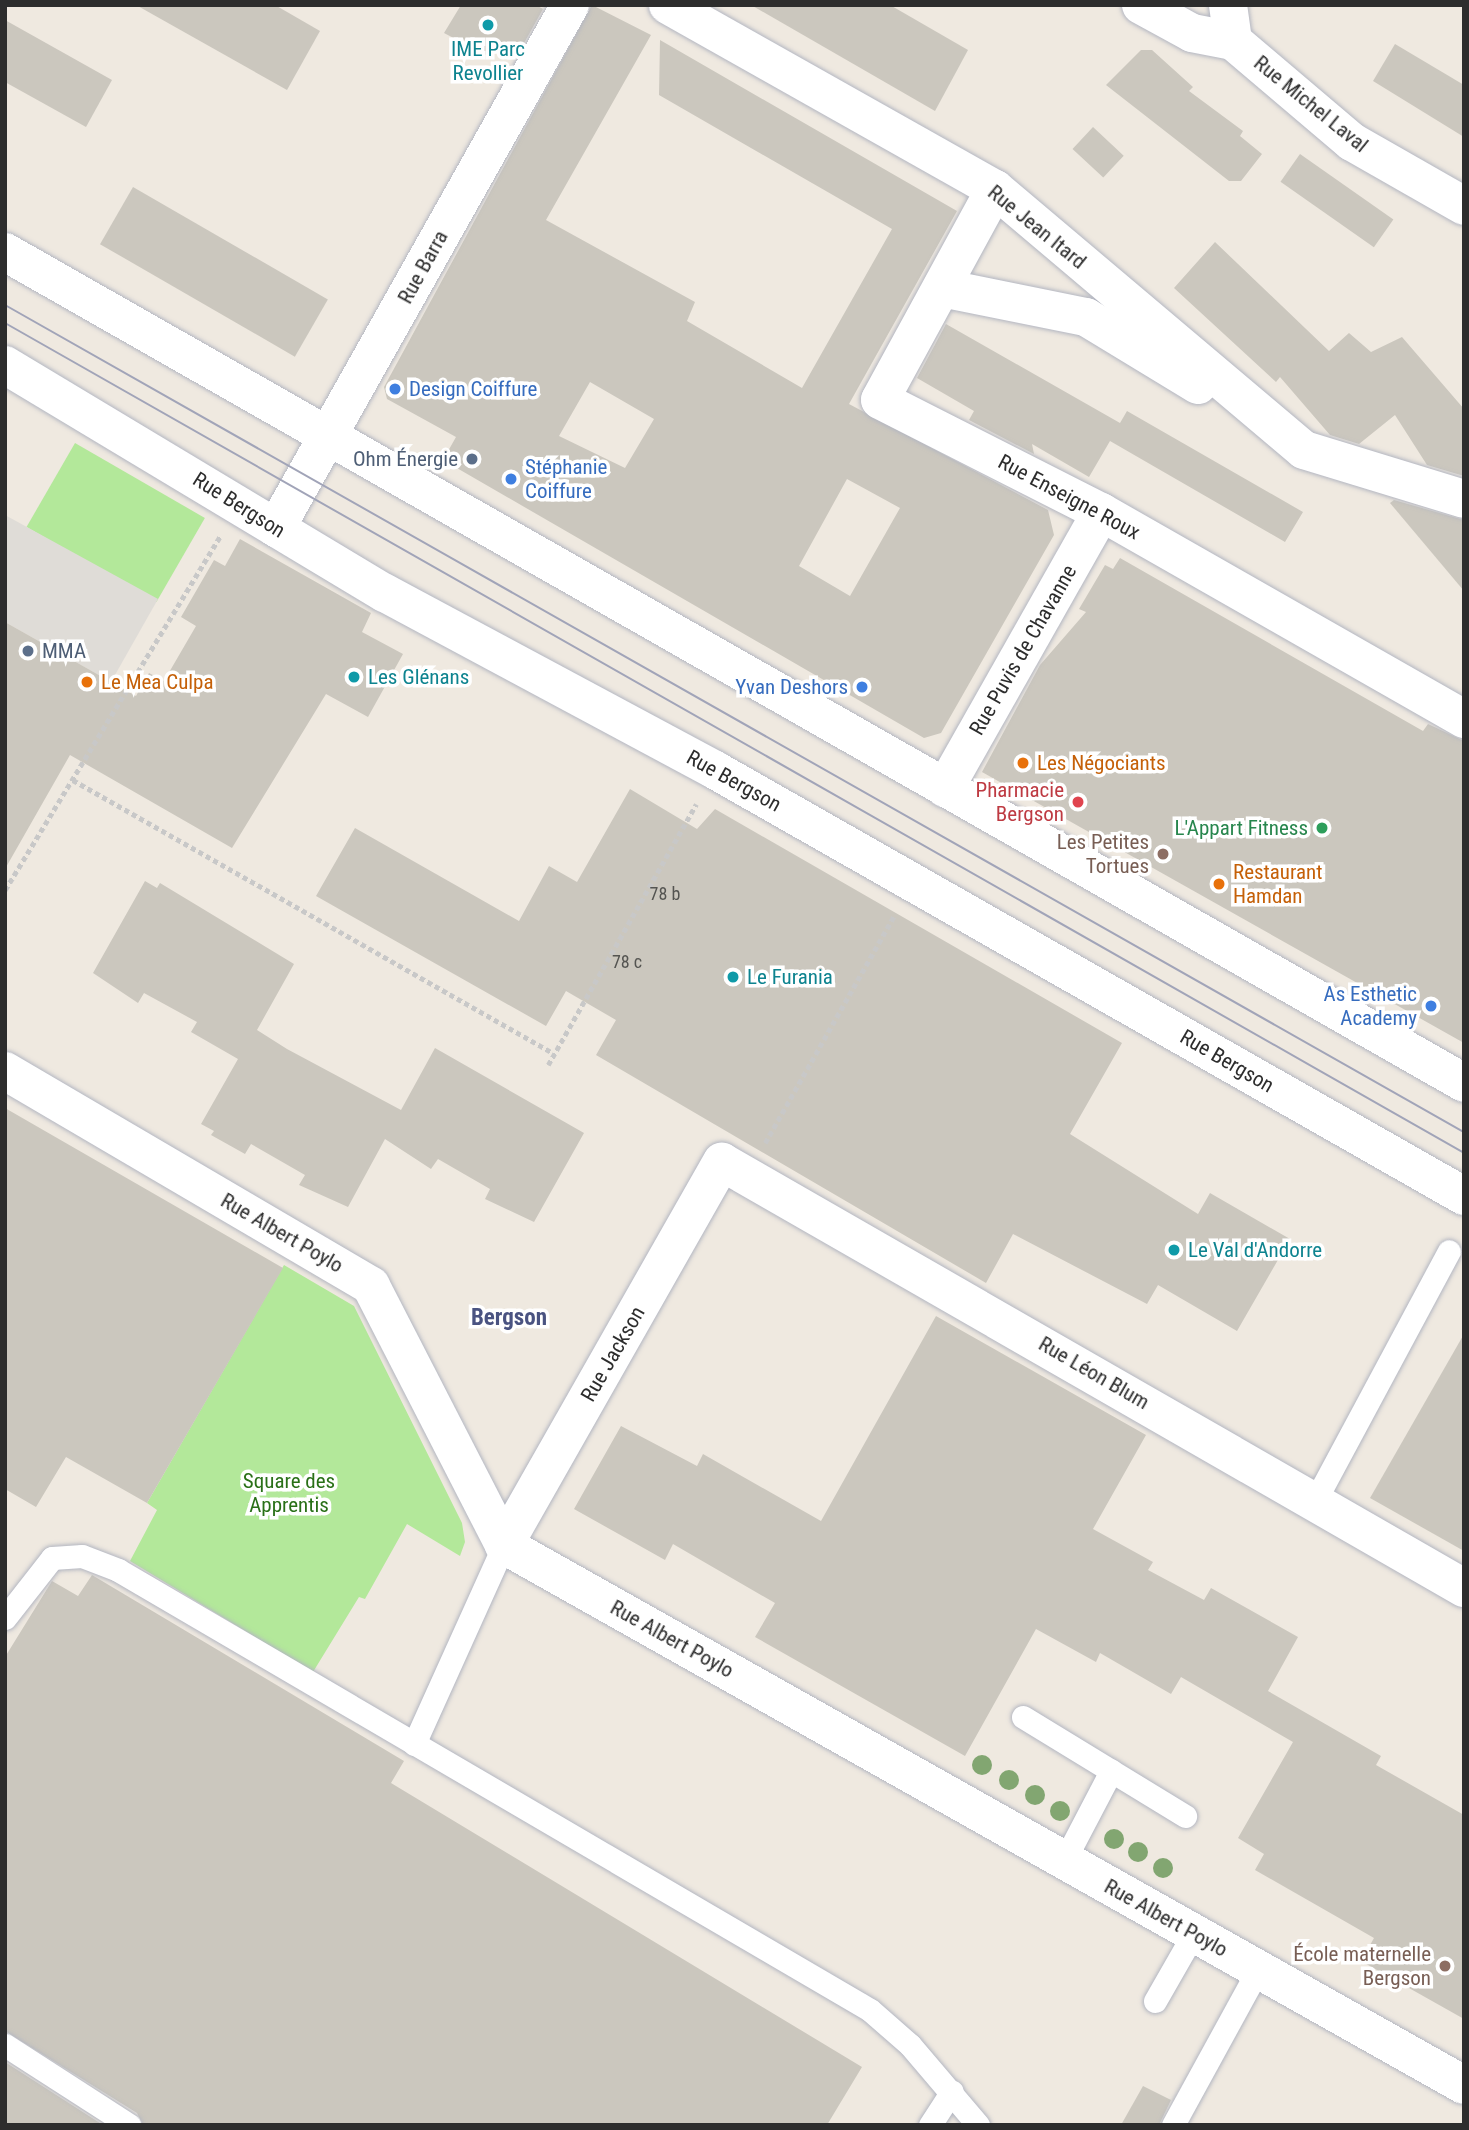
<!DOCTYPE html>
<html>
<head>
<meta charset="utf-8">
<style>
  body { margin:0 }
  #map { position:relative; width:1469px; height:2130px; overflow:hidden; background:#efe9e0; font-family:"Roboto Condensed",sans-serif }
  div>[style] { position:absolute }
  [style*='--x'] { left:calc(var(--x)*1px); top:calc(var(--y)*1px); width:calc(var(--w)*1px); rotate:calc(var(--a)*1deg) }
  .green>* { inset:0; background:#b3e89a; transform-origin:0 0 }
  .plaza>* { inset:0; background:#dfdcd7 }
  .building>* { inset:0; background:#cbc7be; transform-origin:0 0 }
  .path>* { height:4.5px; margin-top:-2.25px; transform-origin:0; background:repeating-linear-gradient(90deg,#c8c8c8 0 5px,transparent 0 8.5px) }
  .roads { filter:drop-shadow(0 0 2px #b3b6c1) drop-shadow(0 0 2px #b3b6c1) }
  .service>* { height:23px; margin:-11.5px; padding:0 11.5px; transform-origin:11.5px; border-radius:11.5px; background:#fff }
  .minor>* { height:38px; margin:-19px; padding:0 19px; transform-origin:19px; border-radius:19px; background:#fff }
  .secondary>* { height:38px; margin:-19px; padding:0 19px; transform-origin:19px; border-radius:19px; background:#fff }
  .tram>* { height:2px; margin:-1px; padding:0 1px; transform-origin:1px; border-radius:1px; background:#a1a4b8 }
  .trees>* { width:20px; height:20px; margin:-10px; border-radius:50%; background:#82a671 }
  .dots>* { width:19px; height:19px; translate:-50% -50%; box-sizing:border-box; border:4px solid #fff; border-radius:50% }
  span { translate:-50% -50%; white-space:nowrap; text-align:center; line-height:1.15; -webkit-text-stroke:7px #fff; paint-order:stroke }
  .number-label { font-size:18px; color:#545451 }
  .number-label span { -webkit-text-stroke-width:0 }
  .culture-label { font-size:21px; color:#0d838f }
  .left { translate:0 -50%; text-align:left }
  .street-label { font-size:21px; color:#2d2d2d }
  .shop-label { font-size:21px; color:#366cbe }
  .right { translate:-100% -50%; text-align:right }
  .service-label { font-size:21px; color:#4e5e75 }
  .food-label { font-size:21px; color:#c56008 }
  .health-label { font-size:21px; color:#be3a42 }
  .leisure-label { font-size:21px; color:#27864d }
  .education-label { font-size:21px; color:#785e54 }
  .park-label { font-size:21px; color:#297017 }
  .neighbourhood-label { font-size:23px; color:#4a5381; font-weight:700 }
  .frame { position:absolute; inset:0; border:7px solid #2d2d2d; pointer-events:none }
</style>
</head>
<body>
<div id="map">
  <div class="green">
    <i style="left:75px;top:443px;width:150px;height:97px;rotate:30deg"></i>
    <i style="clip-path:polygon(284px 1265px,354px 1306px,462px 1523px,465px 1542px,460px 1556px,407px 1524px,365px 1599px,359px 1597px,313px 1672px,130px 1561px,157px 1510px,147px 1503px)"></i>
  </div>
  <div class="plaza">
    <i style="clip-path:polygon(5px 515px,158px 599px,111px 682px,5px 622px)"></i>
  </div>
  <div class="building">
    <i style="clip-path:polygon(136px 5px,275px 5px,320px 31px,287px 90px)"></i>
    <i style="clip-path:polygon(461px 5px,536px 5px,543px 9px,518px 54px,498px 43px,490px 57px,444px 33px)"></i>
    <i style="clip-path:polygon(evenodd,592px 5px,651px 35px,546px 220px,695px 302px,687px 321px,802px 388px,892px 229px,659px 95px,660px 40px,957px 211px,849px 404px,1048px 510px,1054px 535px,941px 733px,924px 738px,443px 460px,456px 437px,387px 399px,384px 387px,592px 5px,590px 382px,654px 419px,625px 468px,559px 436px,590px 382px,592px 5px,847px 479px,900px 508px,850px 596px,799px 566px,847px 479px)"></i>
    <i style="clip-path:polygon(751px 5px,890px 5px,968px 50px,935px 111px)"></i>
    <i style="clip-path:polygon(5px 20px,112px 80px,86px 127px,5px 82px)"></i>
    <i style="clip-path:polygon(1395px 44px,1464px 85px,1464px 137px,1373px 81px)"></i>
    <i style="clip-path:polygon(1141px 50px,1152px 50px,1193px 87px,1189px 91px,1243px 131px,1240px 136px,1262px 154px,1241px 181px,1229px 181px,1106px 85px)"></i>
    <i style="left:1093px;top:127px;width:42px;height:30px;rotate:43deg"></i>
    <i style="left:1300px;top:154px;width:114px;height:34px;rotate:35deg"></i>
    <i style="left:133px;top:187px;width:225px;height:66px;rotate:30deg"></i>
    <i style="clip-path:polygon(1215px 242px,1329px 351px,1349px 333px,1371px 352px,1402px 337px,1464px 409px,1464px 476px,1427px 465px,1395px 415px,1359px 444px,1330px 435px,1280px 377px,1276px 382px,1174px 288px)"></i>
    <i style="clip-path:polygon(946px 324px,1120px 423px,1127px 411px,1303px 512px,1285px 542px,1110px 441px,1089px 477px,1032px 444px,1034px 454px,969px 420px,974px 411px,917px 378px)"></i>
    <i style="clip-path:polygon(1394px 500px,1464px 520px,1464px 591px,1390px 503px)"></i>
    <i style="clip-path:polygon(240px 539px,371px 613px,362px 632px,403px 654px,368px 717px,326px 694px,232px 848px,70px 755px,5px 869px,5px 622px,136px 696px,149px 673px,164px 681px,196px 626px,181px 617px,214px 560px,225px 566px)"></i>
    <i style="clip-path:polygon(1120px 558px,1423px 731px,1428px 724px,1464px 741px,1464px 1043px,982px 772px,1040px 665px,1086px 612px,1079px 609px,1105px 565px,1113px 569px)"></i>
    <i style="clip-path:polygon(630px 789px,697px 829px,715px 809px,1122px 1043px,1070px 1134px,1198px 1214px,1210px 1193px,1290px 1239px,1237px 1331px,1158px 1285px,1147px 1304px,1013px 1234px,986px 1283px,596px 1055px,616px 1020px,566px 991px,546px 1026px,316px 896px,355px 828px,519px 921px,549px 866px,577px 882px)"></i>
    <i style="clip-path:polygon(145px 881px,157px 888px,160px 883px,294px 964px,257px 1030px,287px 1049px,401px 1110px,435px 1048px,584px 1133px,534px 1222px,485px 1199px,490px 1189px,438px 1159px,431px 1169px,385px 1139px,348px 1207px,299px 1185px,305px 1175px,251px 1144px,245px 1154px,211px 1135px,214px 1131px,201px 1124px,238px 1059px,191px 1032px,197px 1022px,144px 993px,138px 1003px,93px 973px)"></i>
    <i style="clip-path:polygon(5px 1108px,283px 1268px,147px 1503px,66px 1457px,36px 1507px,5px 1489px)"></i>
    <i style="clip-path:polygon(936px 1316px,1146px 1435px,1093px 1529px,1153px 1562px,1148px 1570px,1204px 1600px,1211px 1588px,1298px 1637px,1268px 1691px,1381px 1756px,1376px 1765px,1464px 1815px,1464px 2019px,1361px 1961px,1374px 1938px,1255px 1870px,1264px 1854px,1238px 1838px,1293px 1742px,1181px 1677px,1171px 1694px,1100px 1653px,1096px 1662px,1036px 1629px,965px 1756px,755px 1637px,775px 1603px,673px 1544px,665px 1560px,574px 1509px,621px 1426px,697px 1466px,703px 1454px,821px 1521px)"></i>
    <i style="clip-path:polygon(1464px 1334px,1464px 1551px,1370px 1498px)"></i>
    <i style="clip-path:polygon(92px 1575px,404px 1761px,391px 1783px,862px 2067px,827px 2125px,143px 2125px,137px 2113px,5px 2031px,5px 1657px,52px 1581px,78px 1596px)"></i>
    <i style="clip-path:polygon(5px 2062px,103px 2125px,5px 2125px)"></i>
    <i style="clip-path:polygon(1143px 2086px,1171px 2100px,1159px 2125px,1121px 2125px)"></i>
  </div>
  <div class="path">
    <i style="--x:73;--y:780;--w:552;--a:29.63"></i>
    <i style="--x:5;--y:890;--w:414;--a:-58.7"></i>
    <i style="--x:548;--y:1065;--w:300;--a:-60.4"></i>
    <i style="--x:765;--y:1143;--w:261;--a:-60.4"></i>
  </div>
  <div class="roads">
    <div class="service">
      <i style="--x:1316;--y:1499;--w:281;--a:-61.8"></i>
      <i style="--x:5;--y:1618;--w:76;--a:-51.9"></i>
      <i style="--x:52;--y:1558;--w:30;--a:-4"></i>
      <i style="--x:82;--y:1556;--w:39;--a:21"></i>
      <i style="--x:118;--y:1570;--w:871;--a:30.33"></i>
      <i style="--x:870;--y:2010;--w:53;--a:41.2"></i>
      <i style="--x:910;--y:2045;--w:105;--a:49.6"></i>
      <i style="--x:1023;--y:1717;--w:190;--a:31.4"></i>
      <i style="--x:414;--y:1744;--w:218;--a:-65.7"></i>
      <i style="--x:1064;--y:1861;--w:102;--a:-62.4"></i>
      <i style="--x:1155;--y:2001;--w:78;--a:-60.2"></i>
      <i style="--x:5;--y:2045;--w:148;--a:32.8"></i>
      <i style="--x:930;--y:2125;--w:40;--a:-57.1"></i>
      <i style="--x:1173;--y:2125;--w:177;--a:-61.3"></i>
    </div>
    <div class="minor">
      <i style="--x:668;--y:5;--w:375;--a:29.4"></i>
      <i style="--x:995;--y:189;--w:404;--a:40.2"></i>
      <i style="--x:1304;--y:450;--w:167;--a:17"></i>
      <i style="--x:1141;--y:5;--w:58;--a:28.8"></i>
      <i style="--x:1192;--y:33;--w:42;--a:11"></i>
      <i style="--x:1233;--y:41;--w:156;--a:40.3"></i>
      <i style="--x:1352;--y:142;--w:129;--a:29.7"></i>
      <i style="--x:1228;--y:5;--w:36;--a:82"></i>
      <i style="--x:995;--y:189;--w:240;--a:118.6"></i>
      <i style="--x:880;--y:400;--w:248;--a:26.9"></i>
      <i style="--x:1101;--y:512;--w:418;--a:29.7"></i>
      <i style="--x:942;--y:288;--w:147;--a:11.4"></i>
      <i style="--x:1086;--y:317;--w:131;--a:31.3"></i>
      <i style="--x:5;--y:365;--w:443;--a:31"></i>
      <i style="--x:385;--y:593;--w:374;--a:28.2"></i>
      <i style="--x:715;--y:770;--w:862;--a:29.63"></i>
      <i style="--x:276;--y:528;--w:600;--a:-60.66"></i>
      <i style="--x:945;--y:788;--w:317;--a:-60.5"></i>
      <i style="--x:5;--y:1071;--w:424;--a:30.4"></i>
      <i style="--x:371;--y:1286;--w:291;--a:62.8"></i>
      <i style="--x:504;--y:1545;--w:1101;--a:29.36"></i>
      <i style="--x:504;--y:1545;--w:441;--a:-60.4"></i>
      <i style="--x:722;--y:1162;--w:856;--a:29.86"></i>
    </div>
    <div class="secondary">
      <i style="--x:5;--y:252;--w:1679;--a:29.66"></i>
    </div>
  </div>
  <div class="tram">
    <i style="--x:5;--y:305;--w:1677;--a:29.55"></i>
    <i style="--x:5;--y:323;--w:1679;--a:29.63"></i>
  </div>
  <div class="trees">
    <i style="left:982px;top:1765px"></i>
    <i style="left:1009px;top:1780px"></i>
    <i style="left:1035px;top:1795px"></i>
    <i style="left:1060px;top:1811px"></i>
    <i style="left:1114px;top:1839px"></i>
    <i style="left:1138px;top:1852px"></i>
    <i style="left:1163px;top:1868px"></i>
  </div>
  <div class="dots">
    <i style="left:488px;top:25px;background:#0f9aa8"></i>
    <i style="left:395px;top:389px;background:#3f7fe0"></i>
    <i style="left:472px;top:459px;background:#5c6f8a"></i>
    <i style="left:511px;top:479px;background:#3f7fe0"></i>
    <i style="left:28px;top:651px;background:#5c6f8a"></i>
    <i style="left:354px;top:677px;background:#0f9aa8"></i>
    <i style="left:87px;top:682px;background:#e8710a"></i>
    <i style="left:862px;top:687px;background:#3f7fe0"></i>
    <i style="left:1023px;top:763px;background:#e8710a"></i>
    <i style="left:1078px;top:802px;background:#e0444e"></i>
    <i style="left:1322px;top:828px;background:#2e9e5b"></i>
    <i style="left:1163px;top:854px;background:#8d6e63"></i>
    <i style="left:1219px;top:884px;background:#e8710a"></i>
    <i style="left:733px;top:977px;background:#0f9aa8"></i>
    <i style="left:1431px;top:1006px;background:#3f7fe0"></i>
    <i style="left:1174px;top:1250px;background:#0f9aa8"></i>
    <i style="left:1445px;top:1966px;background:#8d6e63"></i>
  </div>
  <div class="number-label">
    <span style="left:665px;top:894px">78 b</span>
    <span style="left:627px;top:962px">78 c</span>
  </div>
  <div class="culture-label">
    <span style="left:488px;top:61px">IME Parc<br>Revollier</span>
    <span class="left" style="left:368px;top:677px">Les Glénans</span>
    <span class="left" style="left:747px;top:977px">Le Furania</span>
    <span class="left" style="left:1188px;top:1250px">Le Val d'Andorre</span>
  </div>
  <div class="street-label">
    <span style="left:1311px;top:104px;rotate:39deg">Rue Michel Laval</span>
    <span style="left:1037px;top:227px;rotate:39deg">Rue Jean Itard</span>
    <span style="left:423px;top:267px;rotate:-61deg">Rue Barra</span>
    <span style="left:1069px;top:497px;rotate:28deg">Rue Enseigne Roux</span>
    <span style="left:239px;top:505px;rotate:32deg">Rue Bergson</span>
    <span style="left:1023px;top:650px;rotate:-60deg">Rue Puvis de Chavanne</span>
    <span style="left:734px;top:781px;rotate:29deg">Rue Bergson</span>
    <span style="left:1227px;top:1061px;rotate:30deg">Rue Bergson</span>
    <span style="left:282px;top:1233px;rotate:30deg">Rue Albert Poylo</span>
    <span style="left:613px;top:1354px;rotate:-60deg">Rue Jackson</span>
    <span style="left:1094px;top:1373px;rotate:30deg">Rue Léon Blum</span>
    <span style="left:672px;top:1639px;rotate:29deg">Rue Albert Poylo</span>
    <span style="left:1166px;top:1918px;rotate:29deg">Rue Albert Poylo</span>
  </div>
  <div class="shop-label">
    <span class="left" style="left:409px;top:389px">Design Coiffure</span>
    <span class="left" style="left:525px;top:479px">Stéphanie<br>Coiffure</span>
    <span class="right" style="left:848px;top:687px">Yvan Deshors</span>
    <span class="right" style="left:1417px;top:1006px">As Esthetic<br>Academy</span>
  </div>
  <div class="service-label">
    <span class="right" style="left:458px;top:459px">Ohm Énergie</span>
    <span class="left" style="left:42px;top:651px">MMA</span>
  </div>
  <div class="food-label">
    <span class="left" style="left:101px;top:682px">Le Mea Culpa</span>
    <span class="left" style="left:1037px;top:763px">Les Négociants</span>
    <span class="left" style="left:1233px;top:884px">Restaurant<br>Hamdan</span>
  </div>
  <div class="health-label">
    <span class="right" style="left:1064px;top:802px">Pharmacie<br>Bergson</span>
  </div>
  <div class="leisure-label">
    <span class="right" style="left:1308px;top:828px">L'Appart Fitness</span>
  </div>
  <div class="education-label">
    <span class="right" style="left:1149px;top:854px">Les Petites<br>Tortues</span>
    <span class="right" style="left:1431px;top:1966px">École maternelle<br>Bergson</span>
  </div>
  <div class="park-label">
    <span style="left:289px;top:1493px">Square des<br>Apprentis</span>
  </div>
  <div class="neighbourhood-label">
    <span style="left:509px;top:1318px">Bergson</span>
  </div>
  <div class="frame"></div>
</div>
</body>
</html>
